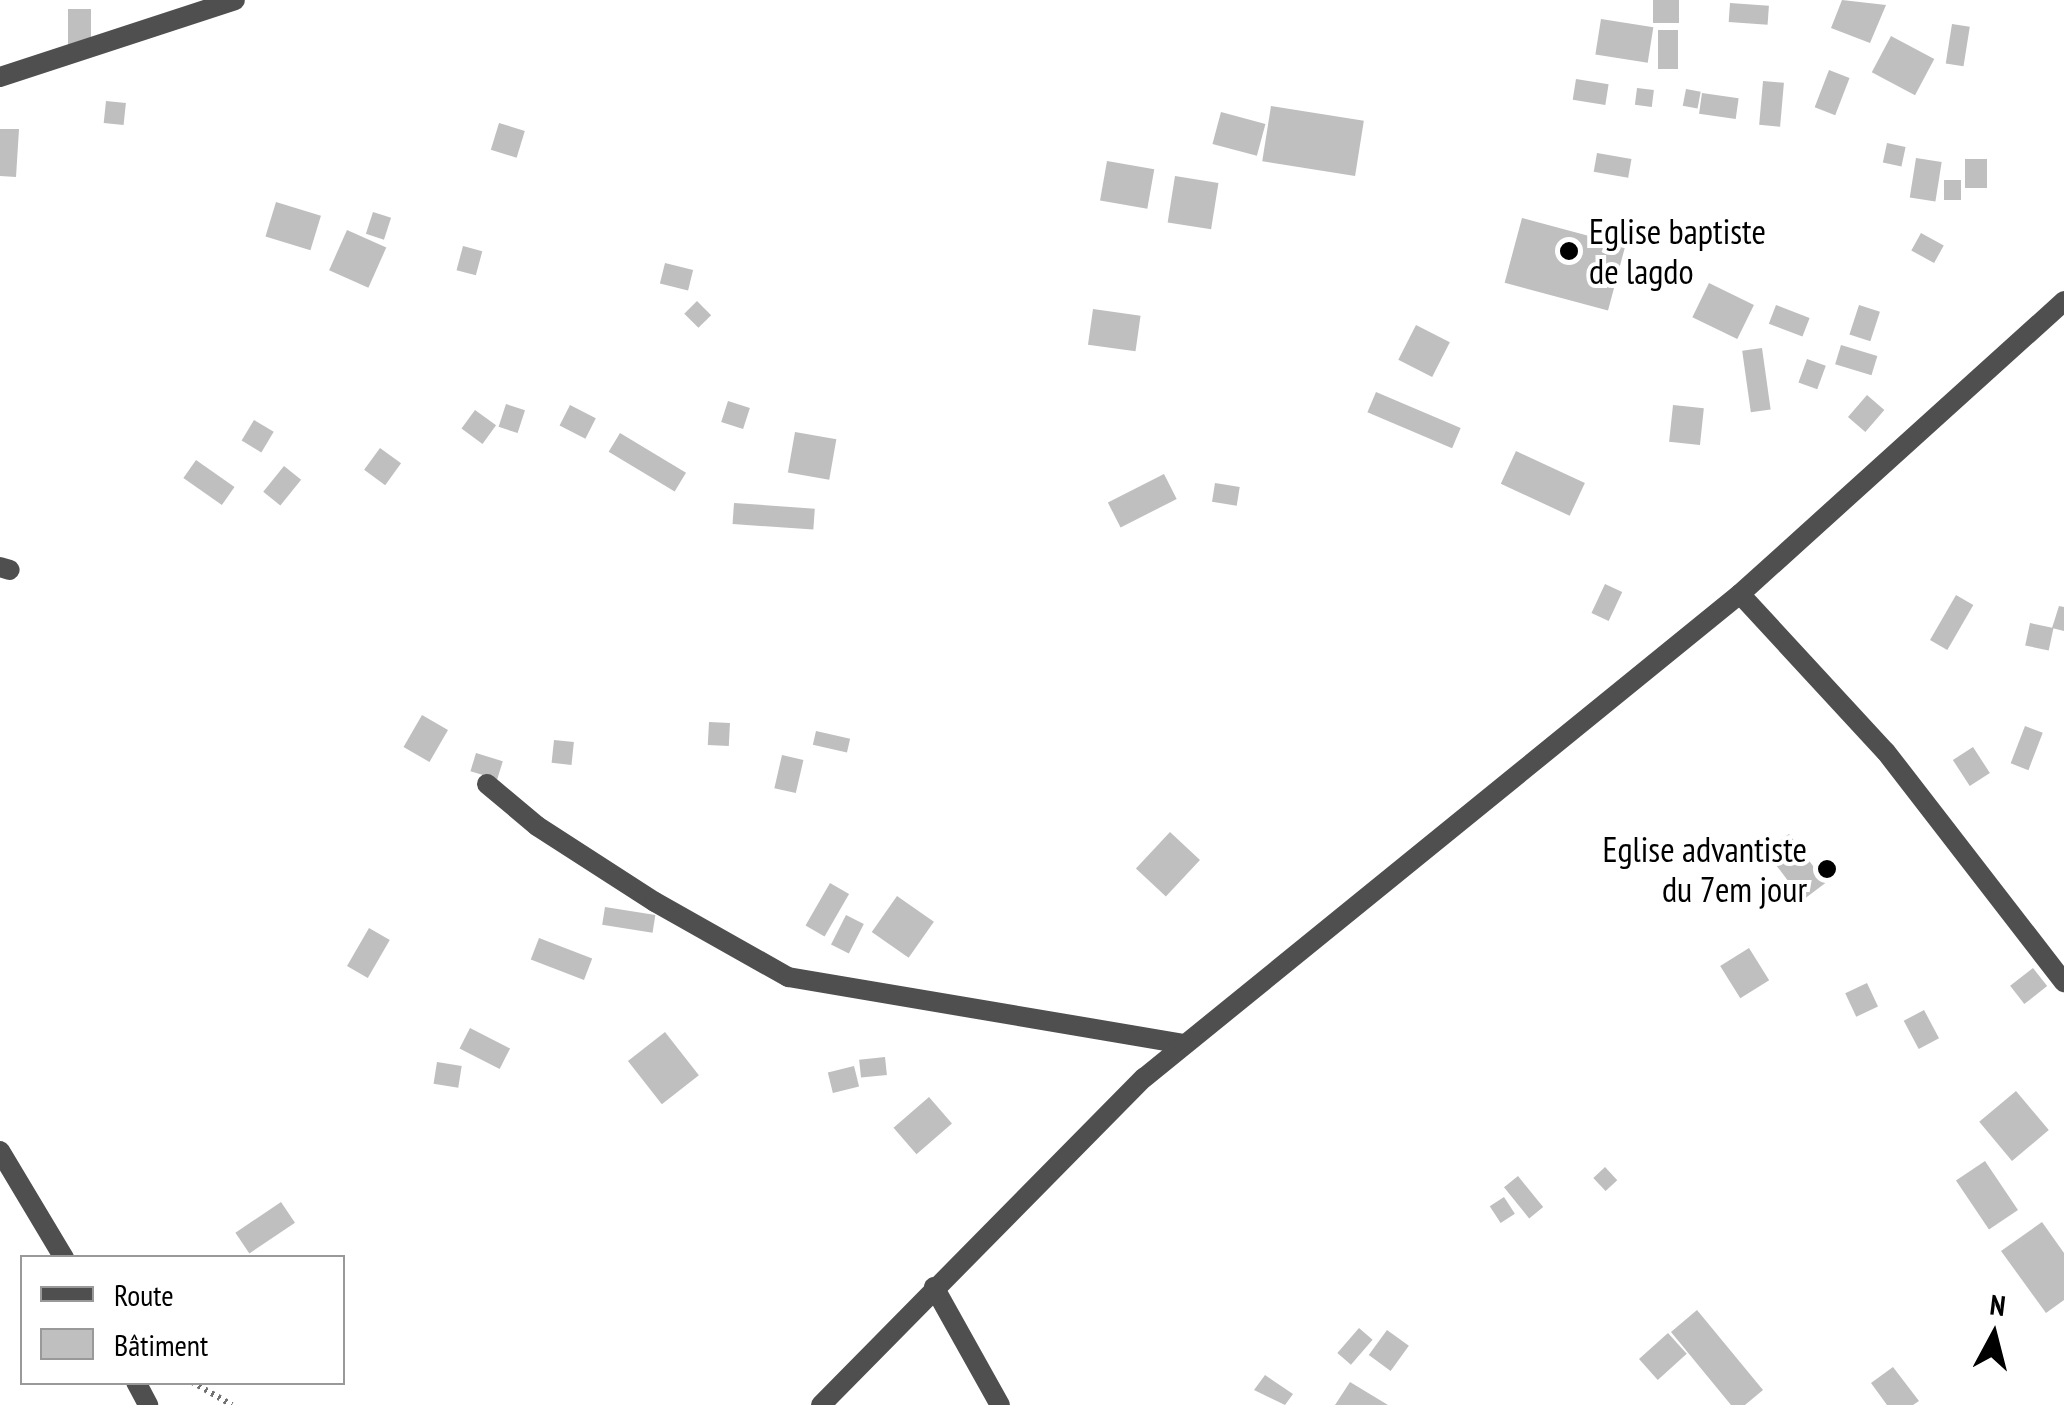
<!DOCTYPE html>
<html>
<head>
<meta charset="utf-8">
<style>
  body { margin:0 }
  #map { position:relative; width:2064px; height:1405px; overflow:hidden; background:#fff; font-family:"PT Sans Narrow",sans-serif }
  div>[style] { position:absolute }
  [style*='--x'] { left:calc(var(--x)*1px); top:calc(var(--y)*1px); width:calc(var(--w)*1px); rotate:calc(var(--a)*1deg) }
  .building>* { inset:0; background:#bfbfbf; transform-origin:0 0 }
  .path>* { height:6px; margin-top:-3px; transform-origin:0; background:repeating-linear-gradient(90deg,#717171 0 2.5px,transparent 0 7.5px) }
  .minor>* { height:20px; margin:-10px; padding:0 10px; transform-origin:10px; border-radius:10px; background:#4f4f4f }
  .dots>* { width:28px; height:28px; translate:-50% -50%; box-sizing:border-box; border:5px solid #fff; border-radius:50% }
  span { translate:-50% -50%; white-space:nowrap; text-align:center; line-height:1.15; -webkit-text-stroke:8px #fff; paint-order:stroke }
  .poi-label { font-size:35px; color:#000 }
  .left { translate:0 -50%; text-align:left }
  .right { translate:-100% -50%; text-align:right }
  .legend { position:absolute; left:20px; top:1255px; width:325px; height:130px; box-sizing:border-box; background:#fff; border:2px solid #999; margin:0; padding:12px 18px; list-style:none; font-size:30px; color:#000 }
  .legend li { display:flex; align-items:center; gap:20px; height:50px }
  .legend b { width:50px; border:2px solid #999 }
  .north { position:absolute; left:1944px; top:1285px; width:100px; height:100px; -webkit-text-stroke:8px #fff; paint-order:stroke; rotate:7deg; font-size:28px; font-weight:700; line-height:40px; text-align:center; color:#000 }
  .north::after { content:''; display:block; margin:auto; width:35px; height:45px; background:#000; clip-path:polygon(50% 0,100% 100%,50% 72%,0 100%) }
</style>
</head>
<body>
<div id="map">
  <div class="building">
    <i style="left:1653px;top:0;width:26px;height:23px"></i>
    <i style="clip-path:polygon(1842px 0,1886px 5px,1870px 43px,1831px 28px)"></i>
    <i style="left:1730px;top:3px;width:39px;height:19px;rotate:4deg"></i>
    <i style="left:68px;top:9px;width:23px;height:38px"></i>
    <i style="left:1601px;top:19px;width:53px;height:36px;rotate:9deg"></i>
    <i style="left:1952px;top:24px;width:18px;height:40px;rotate:9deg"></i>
    <i style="left:1658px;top:30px;width:20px;height:39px"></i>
    <i style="left:1891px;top:36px;width:49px;height:41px;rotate:28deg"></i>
    <i style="left:1829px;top:70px;width:22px;height:40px;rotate:21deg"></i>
    <i style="left:1576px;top:79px;width:33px;height:21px;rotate:9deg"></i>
    <i style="left:1763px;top:81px;width:21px;height:44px;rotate:5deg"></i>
    <i style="left:1637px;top:88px;width:17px;height:17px;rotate:7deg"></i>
    <i style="left:1686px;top:89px;width:15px;height:17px;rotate:11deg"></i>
    <i style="left:1702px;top:93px;width:37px;height:21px;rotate:8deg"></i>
    <i style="left:106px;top:101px;width:20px;height:22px;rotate:6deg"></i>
    <i style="left:1271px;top:106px;width:94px;height:56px;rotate:9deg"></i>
    <i style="left:1221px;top:112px;width:46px;height:33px;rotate:15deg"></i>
    <i style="left:499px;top:123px;width:27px;height:28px;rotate:17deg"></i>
    <i style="clip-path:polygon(0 129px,19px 129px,16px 177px,0 176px)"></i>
    <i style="left:1887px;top:143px;width:19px;height:20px;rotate:12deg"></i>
    <i style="left:1597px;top:153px;width:35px;height:19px;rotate:10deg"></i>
    <i style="left:1916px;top:158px;width:26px;height:40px;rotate:9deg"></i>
    <i style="left:1965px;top:159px;width:22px;height:29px"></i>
    <i style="left:1107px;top:161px;width:48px;height:40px;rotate:10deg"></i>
    <i style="left:1175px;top:176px;width:44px;height:47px;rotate:9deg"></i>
    <i style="left:1944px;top:180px;width:17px;height:20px"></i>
    <i style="left:276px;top:202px;width:47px;height:36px;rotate:17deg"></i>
    <i style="left:373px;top:212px;width:19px;height:23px;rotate:18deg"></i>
    <i style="left:1522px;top:218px;width:107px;height:67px;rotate:15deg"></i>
    <i style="left:347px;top:230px;width:43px;height:44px;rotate:24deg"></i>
    <i style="left:1921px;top:233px;width:26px;height:20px;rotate:29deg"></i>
    <i style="left:463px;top:246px;width:20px;height:25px;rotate:15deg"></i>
    <i style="left:665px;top:263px;width:29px;height:21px;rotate:14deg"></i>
    <i style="left:1709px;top:283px;width:50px;height:38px;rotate:26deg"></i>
    <i style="left:697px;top:301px;width:20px;height:18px;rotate:45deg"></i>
    <i style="left:1776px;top:305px;width:36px;height:20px;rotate:21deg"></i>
    <i style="left:1859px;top:305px;width:22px;height:31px;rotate:18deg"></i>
    <i style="left:1093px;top:309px;width:48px;height:36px;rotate:8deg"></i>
    <i style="left:1416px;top:325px;width:38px;height:39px;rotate:27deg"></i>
    <i style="left:1841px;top:345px;width:38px;height:20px;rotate:17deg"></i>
    <i style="left:1762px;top:348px;width:62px;height:20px;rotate:82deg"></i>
    <i style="left:1807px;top:359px;width:20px;height:25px;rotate:20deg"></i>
    <i style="left:1376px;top:392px;width:92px;height:22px;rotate:23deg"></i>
    <i style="left:1867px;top:395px;width:23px;height:29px;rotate:41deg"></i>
    <i style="left:728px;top:401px;width:23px;height:22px;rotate:18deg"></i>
    <i style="left:506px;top:404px;width:20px;height:24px;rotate:18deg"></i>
    <i style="left:570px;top:405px;width:29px;height:23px;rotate:27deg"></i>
    <i style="left:1673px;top:405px;width:31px;height:37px;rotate:6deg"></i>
    <i style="left:475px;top:410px;width:26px;height:23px;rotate:36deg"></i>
    <i style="left:254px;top:420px;width:23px;height:24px;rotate:31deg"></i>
    <i style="left:795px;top:432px;width:42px;height:41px;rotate:10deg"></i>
    <i style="left:620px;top:433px;width:77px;height:22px;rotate:31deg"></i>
    <i style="left:380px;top:448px;width:26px;height:27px;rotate:36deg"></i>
    <i style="left:1516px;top:451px;width:76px;height:36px;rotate:25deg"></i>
    <i style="left:196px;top:460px;width:47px;height:22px;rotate:35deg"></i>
    <i style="left:284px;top:466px;width:22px;height:33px;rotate:39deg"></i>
    <i style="left:1164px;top:474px;width:28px;height:63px;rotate:63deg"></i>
    <i style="left:1215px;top:483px;width:25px;height:19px;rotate:9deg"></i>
    <i style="left:734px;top:503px;width:81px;height:21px;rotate:4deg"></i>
    <i style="left:1605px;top:584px;width:19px;height:32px;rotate:25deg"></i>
    <i style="left:1956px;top:595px;width:20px;height:52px;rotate:30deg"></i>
    <i style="clip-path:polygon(2059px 606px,2064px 607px,2064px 631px,2052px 628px)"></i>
    <i style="left:2030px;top:623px;width:24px;height:23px;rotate:12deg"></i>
    <i style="left:422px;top:715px;width:30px;height:37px;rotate:30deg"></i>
    <i style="left:709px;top:722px;width:21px;height:23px;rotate:3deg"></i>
    <i style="left:2025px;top:726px;width:19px;height:40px;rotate:21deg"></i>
    <i style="left:816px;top:731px;width:35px;height:14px;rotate:13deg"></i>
    <i style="left:554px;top:740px;width:20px;height:23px;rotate:6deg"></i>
    <i style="left:1973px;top:747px;width:31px;height:24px;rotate:57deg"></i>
    <i style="left:476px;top:753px;width:28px;height:19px;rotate:17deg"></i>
    <i style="left:782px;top:755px;width:22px;height:34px;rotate:13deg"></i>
    <i style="left:1170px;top:832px;width:41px;height:50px;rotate:43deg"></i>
    <i style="left:1789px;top:834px;width:61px;height:29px;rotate:53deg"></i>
    <i style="left:830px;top:883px;width:22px;height:49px;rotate:30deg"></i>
    <i style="left:897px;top:896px;width:45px;height:44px;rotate:35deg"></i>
    <i style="left:605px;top:907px;width:51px;height:18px;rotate:9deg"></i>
    <i style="left:846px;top:915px;width:20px;height:33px;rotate:27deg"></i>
    <i style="left:369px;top:928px;width:24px;height:44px;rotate:30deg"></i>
    <i style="left:539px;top:938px;width:57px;height:23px;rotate:21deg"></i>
    <i style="left:1749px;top:948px;width:38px;height:34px;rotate:58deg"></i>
    <i style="left:2033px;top:968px;width:23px;height:29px;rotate:52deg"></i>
    <i style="left:1867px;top:983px;width:26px;height:24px;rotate:65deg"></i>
    <i style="left:1924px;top:1010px;width:32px;height:23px;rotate:62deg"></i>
    <i style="left:470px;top:1028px;width:45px;height:23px;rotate:27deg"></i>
    <i style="left:665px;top:1032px;width:55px;height:47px;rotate:52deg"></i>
    <i style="left:885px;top:1057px;width:18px;height:26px;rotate:84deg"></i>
    <i style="left:437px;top:1062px;width:25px;height:22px;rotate:9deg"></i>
    <i style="left:854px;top:1066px;width:21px;height:27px;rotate:76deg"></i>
    <i style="left:2016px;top:1091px;width:51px;height:48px;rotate:50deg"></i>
    <i style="left:929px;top:1097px;width:35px;height:47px;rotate:49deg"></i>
    <i style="left:1985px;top:1161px;width:59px;height:35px;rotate:56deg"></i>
    <i style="left:1605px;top:1167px;width:18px;height:16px;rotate:47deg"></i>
    <i style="left:1518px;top:1176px;width:40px;height:18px;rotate:51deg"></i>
    <i style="left:1504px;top:1197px;width:20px;height:17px;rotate:57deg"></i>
    <i style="left:281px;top:1202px;width:25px;height:55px;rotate:56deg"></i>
    <i style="clip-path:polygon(2042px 1222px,2064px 1253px,2064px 1300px,2046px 1313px,2001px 1251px)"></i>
    <i style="clip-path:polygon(1697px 1310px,1763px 1390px,1745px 1405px,1731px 1405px,1671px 1332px)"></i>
    <i style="left:1359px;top:1328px;width:18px;height:33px;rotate:41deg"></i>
    <i style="left:1387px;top:1330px;width:27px;height:31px;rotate:36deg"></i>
    <i style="left:1668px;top:1333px;width:28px;height:39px;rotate:48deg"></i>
    <i style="clip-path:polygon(1893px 1367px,1919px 1401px,1913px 1405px,1887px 1405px,1871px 1383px)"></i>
    <i style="clip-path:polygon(1265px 1375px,1293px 1394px,1285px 1405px,1254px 1390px)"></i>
    <i style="clip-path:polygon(1350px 1382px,1388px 1405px,1335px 1405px)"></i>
  </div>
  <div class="path">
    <i style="--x:192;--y:1382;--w:46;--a:29.9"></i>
  </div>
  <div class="minor">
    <i style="--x:0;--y:77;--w:247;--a:-18.1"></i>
    <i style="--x:0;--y:567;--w:10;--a:17"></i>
    <i style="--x:1740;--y:594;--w:215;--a:47.3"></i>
    <i style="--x:1886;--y:752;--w:291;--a:52.3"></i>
    <i style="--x:487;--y:784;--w:65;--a:40"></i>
    <i style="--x:537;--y:826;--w:140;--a:32.8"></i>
    <i style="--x:655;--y:902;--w:153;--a:29.4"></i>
    <i style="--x:788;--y:977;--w:402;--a:9.6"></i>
    <i style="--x:0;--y:1151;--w:125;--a:59.1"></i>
    <i style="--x:934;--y:1287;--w:135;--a:60.8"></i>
    <i style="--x:136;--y:1382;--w:26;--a:62"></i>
    <i style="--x:821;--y:1405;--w:460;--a:-45.4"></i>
    <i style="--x:1144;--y:1078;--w:768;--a:-39.08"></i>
    <i style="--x:1740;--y:594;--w:437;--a:-42.1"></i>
  </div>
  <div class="dots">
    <i style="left:1569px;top:251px;background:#000"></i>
    <i style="left:1827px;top:869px;background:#000"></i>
  </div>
  <div class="poi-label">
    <span class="left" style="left:1589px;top:251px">Eglise baptiste<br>de lagdo</span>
    <span class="right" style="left:1807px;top:869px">Eglise advantiste<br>du 7em jour</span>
  </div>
  <ul class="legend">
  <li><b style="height:12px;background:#4f4f4f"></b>Route</li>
  <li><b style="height:28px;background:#bfbfbf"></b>Bâtiment</li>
  </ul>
  <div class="north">N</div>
</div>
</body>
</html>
